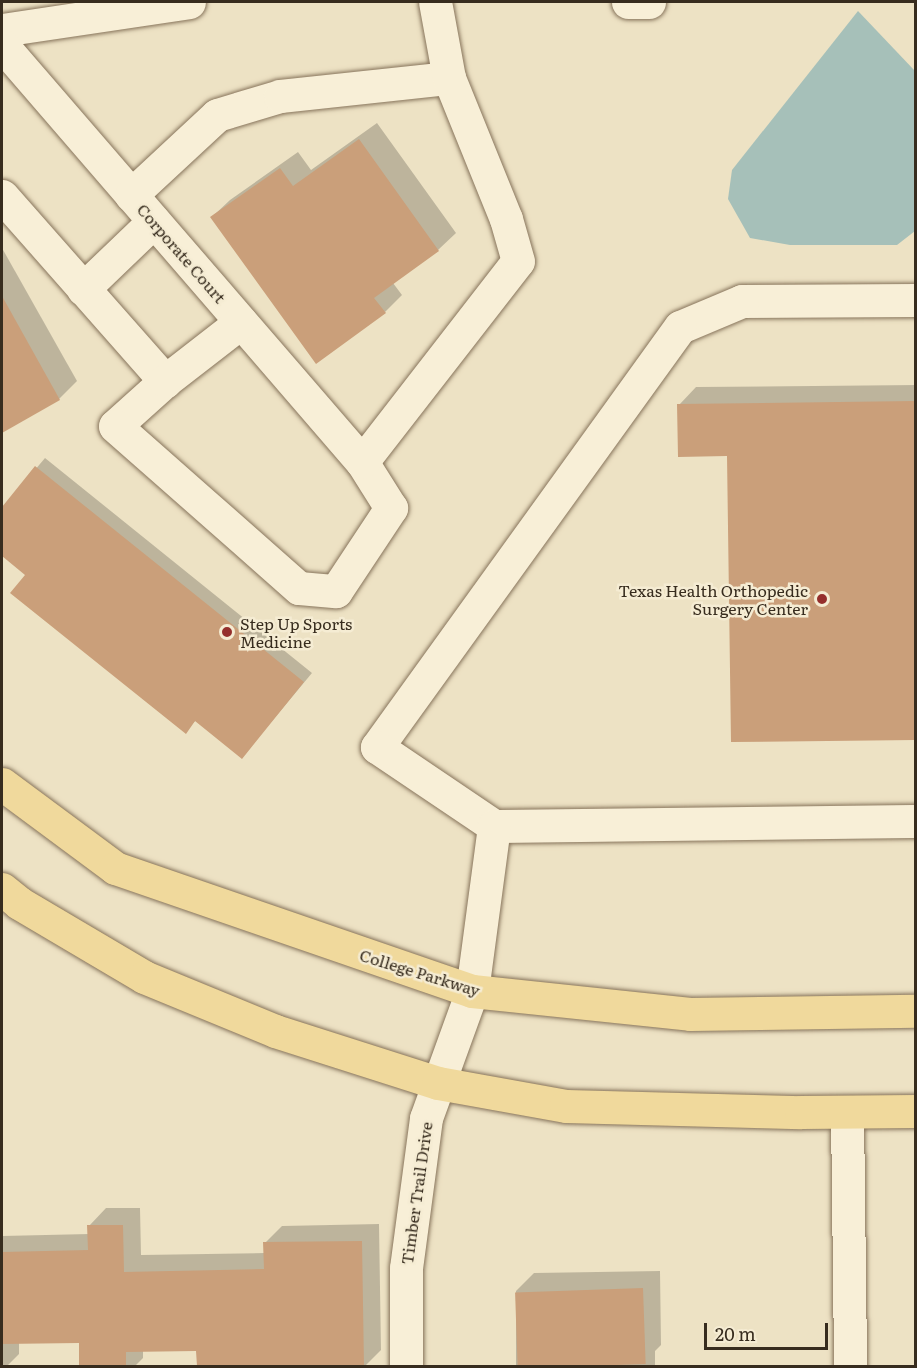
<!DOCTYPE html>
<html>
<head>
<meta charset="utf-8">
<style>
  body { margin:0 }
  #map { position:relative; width:917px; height:1368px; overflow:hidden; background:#ede2c4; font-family:Literata,serif }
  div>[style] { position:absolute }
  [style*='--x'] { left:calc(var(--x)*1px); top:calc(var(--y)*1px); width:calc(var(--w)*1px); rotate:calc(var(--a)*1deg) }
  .water>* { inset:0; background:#a6c0b9 }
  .shadow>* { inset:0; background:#0003 }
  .building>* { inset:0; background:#ca9f7a; transform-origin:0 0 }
  .roads { filter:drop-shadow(0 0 2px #87745b) drop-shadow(0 0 2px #87745b) }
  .minor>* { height:33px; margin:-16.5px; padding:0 16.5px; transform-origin:16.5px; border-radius:16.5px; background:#f8efd7 }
  .major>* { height:33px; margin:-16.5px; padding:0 16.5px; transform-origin:16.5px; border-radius:16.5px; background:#f0d99c }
  .dots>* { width:16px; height:16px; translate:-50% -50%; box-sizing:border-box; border:3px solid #f5ecd3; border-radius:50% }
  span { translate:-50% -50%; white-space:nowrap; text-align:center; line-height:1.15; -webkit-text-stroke:5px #f5ecd3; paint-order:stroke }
  .street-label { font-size:16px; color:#372c1e }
  .poi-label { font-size:16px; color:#372c1e }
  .right { translate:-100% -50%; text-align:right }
  .left { translate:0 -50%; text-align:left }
  .frame { position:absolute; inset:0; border:3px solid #372c1e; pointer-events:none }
  .scale { position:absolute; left:704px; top:1323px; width:124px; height:27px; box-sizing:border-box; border:3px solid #372c1e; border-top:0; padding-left:8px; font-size:18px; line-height:21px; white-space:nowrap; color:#372c1e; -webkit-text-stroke:4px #f5ecd3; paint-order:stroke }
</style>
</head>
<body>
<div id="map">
  <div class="water">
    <i style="clip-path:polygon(858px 11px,915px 71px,915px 231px,897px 245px,790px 245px,750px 238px,728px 199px,732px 170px)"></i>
  </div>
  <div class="shadow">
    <i style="clip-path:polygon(377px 123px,456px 233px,438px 250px,393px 283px,402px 295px,385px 312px,212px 217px,230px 200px,298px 152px,311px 170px)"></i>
    <i style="clip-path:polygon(2px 248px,77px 381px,59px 399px,2px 431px)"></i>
    <i style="clip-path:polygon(916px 385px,916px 738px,732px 740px,729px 455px,679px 405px,696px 387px)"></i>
    <i style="clip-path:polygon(45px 458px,312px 673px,242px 757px,196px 720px,185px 732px,27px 574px,2px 554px,2px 509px)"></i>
    <i style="clip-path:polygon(106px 1208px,140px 1208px,141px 1255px,265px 1253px,265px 1243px,282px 1226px,379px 1224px,381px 1350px,365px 1366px,198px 1366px,198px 1350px,143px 1351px,143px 1358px,135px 1366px,81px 1366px,80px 1341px,19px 1342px,19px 1354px,7px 1366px,2px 1366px,2px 1236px,89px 1234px,89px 1226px)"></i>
    <i style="clip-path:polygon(660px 1271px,661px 1345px,655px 1351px,655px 1366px,516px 1366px,516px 1291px,534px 1273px)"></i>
  </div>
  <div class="building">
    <i style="clip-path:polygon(359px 139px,439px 251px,374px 298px,386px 313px,316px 364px,210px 217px,280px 168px,293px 186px)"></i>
    <i style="clip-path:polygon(2px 296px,60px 400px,2px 433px)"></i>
    <i style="clip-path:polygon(915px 401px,915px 740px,731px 742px,727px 456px,678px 457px,677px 404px)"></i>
    <i style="clip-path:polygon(35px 466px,304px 682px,242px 759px,195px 721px,186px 734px,10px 593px,25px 575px,2px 556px,2px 507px)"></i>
    <i style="clip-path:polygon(87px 1225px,123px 1225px,124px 1272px,264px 1269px,263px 1242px,362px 1241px,364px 1366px,197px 1366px,196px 1351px,126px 1352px,126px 1366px,79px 1366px,79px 1343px,2px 1344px,2px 1252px,88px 1250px)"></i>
    <i style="left:643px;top:1288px;width:76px;height:128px;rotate:88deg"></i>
  </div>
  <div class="roads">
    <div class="minor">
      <i style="--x:628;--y:2;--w:21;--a:0"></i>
      <i style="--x:2;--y:30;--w:189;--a:-8.5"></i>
      <i style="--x:2;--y:45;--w:551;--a:49.2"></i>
      <i style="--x:131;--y:195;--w:117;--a:-42.9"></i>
      <i style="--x:217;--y:115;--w:66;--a:-16.8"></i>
      <i style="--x:280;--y:96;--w:170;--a:-6.1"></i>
      <i style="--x:2;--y:196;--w:247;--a:48.6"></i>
      <i style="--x:165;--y:381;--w:67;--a:138"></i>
      <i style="--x:115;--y:426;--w:245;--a:41.4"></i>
      <i style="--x:299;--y:588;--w:37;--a:5"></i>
      <i style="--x:336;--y:591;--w:100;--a:-56.5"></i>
      <i style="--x:391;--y:508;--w:54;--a:-122.2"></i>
      <i style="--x:362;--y:462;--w:254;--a:-52.2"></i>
      <i style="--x:518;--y:261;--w:44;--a:-105.9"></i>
      <i style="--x:506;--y:219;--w:152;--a:-112"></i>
      <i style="--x:449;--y:78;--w:77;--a:-100.4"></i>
      <i style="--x:83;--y:289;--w:98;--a:-43.8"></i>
      <i style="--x:916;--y:300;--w:174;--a:179.7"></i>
      <i style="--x:742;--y:301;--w:67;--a:157.2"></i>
      <i style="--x:680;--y:327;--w:518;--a:125.81"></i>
      <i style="--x:377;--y:747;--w:141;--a:34"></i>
      <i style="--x:494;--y:826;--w:422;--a:-0.7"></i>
      <i style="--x:165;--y:381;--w:96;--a:-37.8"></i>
      <i style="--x:847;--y:1112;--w:254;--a:89.3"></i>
      <i style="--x:406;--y:1366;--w:98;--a:-90"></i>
      <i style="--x:406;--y:1268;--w:151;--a:-82.4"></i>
      <i style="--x:426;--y:1118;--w:135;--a:-70.1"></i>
      <i style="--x:472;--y:991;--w:166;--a:-82.4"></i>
    </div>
    <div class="major">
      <i style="--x:2;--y:784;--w:141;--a:36.6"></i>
      <i style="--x:115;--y:868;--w:378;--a:19"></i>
      <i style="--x:472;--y:991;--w:219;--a:6"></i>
      <i style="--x:690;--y:1014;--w:226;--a:-0.8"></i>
      <i style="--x:2;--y:889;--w:22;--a:39"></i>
      <i style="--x:19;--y:903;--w:145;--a:30.6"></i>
      <i style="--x:144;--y:977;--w:142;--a:22.4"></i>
      <i style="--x:275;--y:1031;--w:171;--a:17.7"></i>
      <i style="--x:438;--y:1083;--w:130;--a:10.2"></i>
      <i style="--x:566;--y:1106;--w:235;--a:1.5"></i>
      <i style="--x:801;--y:1112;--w:115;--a:-0.5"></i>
    </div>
  </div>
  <div class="dots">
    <i style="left:822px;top:599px;background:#952f2c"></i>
    <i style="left:227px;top:632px;background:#952f2c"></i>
  </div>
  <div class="street-label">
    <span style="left:182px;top:253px;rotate:49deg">Corporate Court</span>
    <span style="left:420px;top:972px;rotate:17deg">College Parkway</span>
    <span style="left:416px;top:1193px;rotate:-82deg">Timber Trail Drive</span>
  </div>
  <div class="poi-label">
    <span class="right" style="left:808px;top:599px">Texas Health Orthopedic<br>Surgery Center</span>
    <span class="left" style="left:240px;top:632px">Step Up Sports<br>Medicine</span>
  </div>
  <div class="frame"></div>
  <div class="scale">20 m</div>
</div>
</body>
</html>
